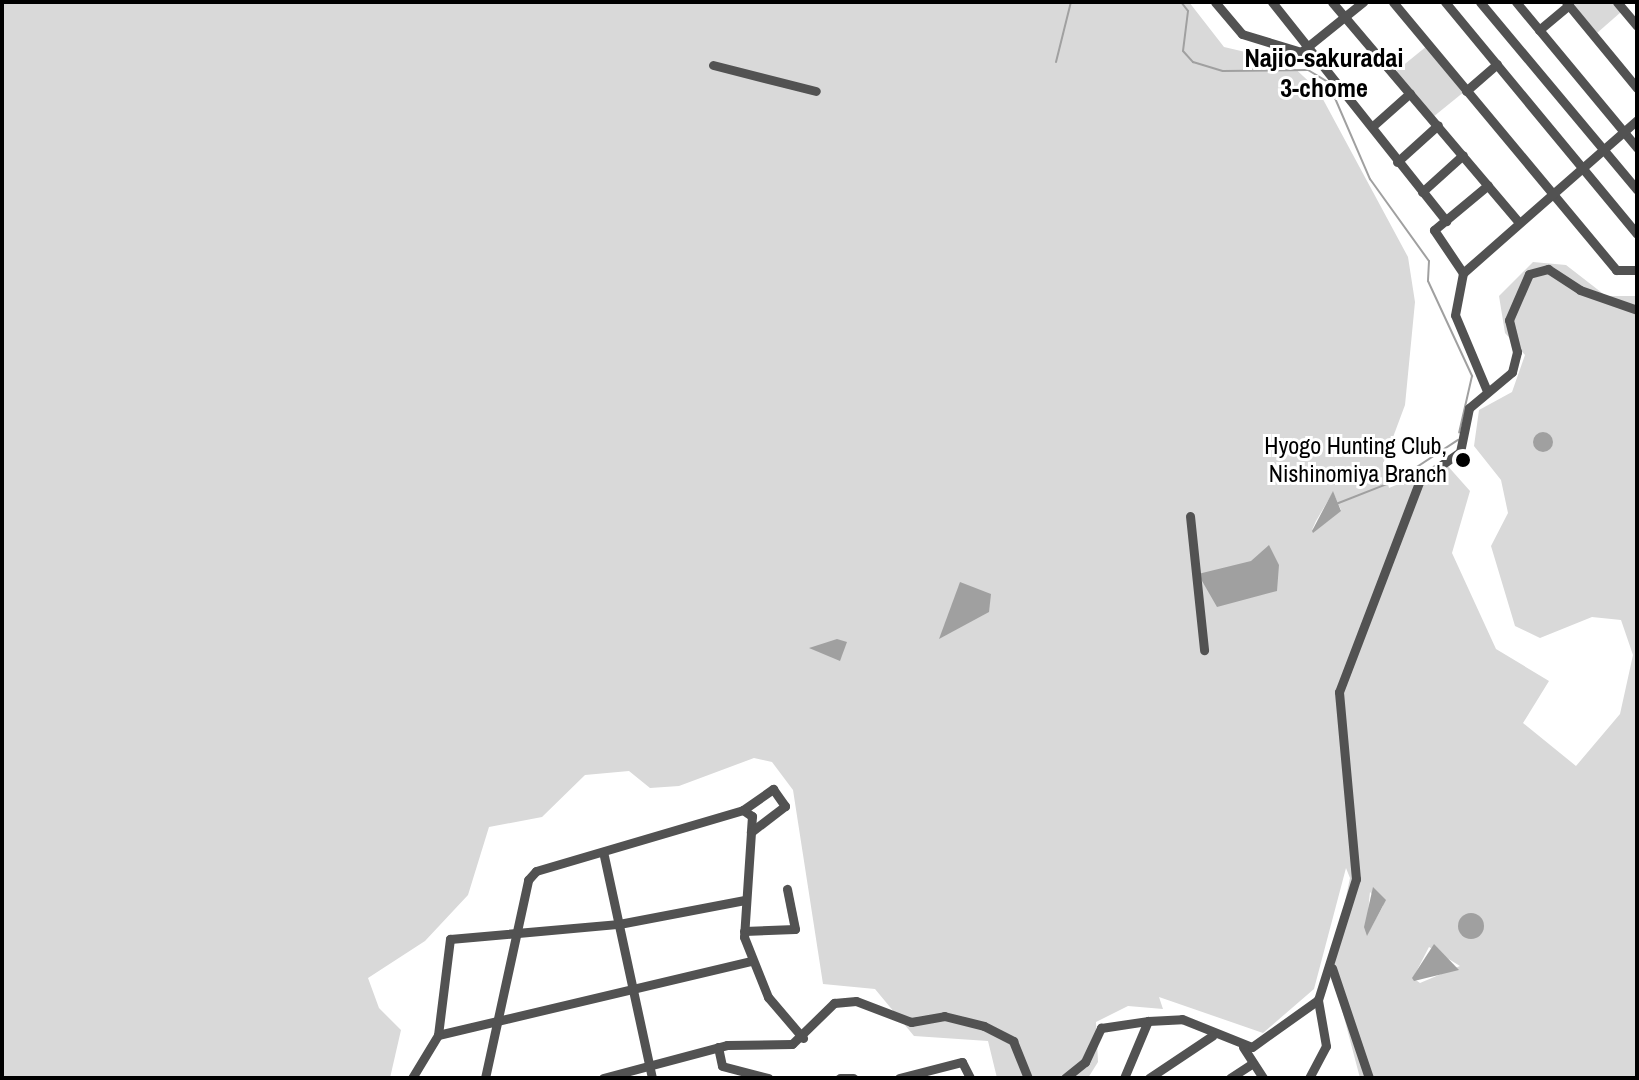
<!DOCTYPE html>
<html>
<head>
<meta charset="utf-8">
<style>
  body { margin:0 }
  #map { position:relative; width:1639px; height:1080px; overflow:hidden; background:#fff; font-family:"Archivo Narrow",sans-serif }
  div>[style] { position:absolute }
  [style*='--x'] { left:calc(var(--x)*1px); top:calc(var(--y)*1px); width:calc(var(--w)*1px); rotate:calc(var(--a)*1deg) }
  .green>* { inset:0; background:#d9d9d9; transform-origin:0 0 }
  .water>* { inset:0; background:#a0a0a0 }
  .round { border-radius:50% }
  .stream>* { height:2px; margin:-1px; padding:0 1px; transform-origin:1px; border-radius:1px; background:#a0a0a0 }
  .minor>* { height:9px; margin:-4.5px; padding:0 4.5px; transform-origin:4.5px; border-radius:4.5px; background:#525252 }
  .dots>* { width:22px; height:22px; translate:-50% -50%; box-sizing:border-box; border:4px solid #fff; border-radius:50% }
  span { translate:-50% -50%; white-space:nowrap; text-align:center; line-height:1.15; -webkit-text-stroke:6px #fff; paint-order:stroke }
  .poi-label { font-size:24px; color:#000 }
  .right { translate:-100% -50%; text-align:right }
  .neighbourhood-label { font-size:26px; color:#000; font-weight:700 }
  .frame { position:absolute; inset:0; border:4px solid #000; pointer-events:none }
</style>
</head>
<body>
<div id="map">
  <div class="green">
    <i style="clip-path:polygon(evenodd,2px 2px,1189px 2px,1224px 47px,1288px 62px,1318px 90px,1408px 257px,1415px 302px,1405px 405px,1383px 464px,1389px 488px,1446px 464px,1470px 491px,1452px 553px,1496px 649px,1549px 681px,1523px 723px,1576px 766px,1620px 714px,1633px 655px,1621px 620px,1592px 617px,1540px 638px,1515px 626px,1491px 546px,1508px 513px,1501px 480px,1474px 446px,1479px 410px,1512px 392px,1525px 355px,1505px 333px,1499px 296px,1533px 262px,1566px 265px,1606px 296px,1637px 296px,1637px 1078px,1360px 1078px,1331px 968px,1350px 878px,1346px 868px,1314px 989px,1263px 1033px,1159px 997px,1163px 1009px,1128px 1006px,1096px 1022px,1098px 1062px,1088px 1078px,997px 1078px,988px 1041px,914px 1036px,875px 989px,823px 984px,793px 790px,772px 762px,754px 758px,679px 786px,650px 788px,629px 771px,585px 775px,542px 817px,489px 827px,468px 895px,425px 941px,368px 978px,379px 1008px,401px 1030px,390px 1078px,2px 1078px,2px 2px,1333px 492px,1341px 510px,1312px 530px,1316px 521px,1333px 492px,2px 2px,1370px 892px,1383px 906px,1367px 935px,1369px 901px,1370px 892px,2px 2px,1429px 947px,1460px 966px,1420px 983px,1413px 978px,1429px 947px)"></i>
    <i style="clip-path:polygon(1571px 2px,1612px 2px,1621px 12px,1597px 33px)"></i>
    <i style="left:1427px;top:46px;width:59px;height:40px;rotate:51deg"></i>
  </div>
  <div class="water">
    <i class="round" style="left:1533px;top:432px;width:20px;height:20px"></i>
    <i style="clip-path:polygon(1333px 491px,1341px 511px,1313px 533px,1312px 531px)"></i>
    <i style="clip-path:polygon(1269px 545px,1279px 565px,1277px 591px,1217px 607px,1198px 574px,1251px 561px)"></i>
    <i style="clip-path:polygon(960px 582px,991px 594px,989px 612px,939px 639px)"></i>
    <i style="clip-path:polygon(837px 639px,847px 642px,840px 661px,809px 648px)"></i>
    <i style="clip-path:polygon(1373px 887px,1386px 900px,1367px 936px,1364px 927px)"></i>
    <i class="round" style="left:1458px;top:913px;width:26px;height:26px"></i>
    <i style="clip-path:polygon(1434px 944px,1459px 970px,1414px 981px,1412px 978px)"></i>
  </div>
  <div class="stream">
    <i style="--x:1181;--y:2;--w:11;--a:52"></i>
    <i style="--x:1188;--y:11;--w:40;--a:97.1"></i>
    <i style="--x:1183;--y:51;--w:15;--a:48"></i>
    <i style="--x:1193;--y:62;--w:31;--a:17"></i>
    <i style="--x:1223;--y:71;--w:85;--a:-0.7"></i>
    <i style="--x:1308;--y:70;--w:23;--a:31"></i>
    <i style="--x:1328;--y:82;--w:106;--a:66.6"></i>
    <i style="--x:1370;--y:179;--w:101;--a:54.3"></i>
    <i style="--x:1429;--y:261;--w:20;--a:93"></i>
    <i style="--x:1428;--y:281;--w:105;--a:65.1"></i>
    <i style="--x:1472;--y:376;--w:58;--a:102.8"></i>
    <i style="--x:1056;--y:62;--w:62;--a:-76"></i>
    <i style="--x:1336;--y:504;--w:66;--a:-21.5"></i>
    <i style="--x:1397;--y:480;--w:73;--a:-33.3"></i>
  </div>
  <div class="minor">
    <i style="--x:1215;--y:2;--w:42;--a:49.8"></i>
    <i style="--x:1242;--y:34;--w:62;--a:17"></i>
    <i style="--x:1301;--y:52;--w:80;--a:-38.9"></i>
    <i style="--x:1272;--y:2;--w:280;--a:51.5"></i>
    <i style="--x:1332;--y:2;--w:287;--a:49.7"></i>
    <i style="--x:1393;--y:2;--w:349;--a:50.2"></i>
    <i style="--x:1616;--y:270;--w:21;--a:0"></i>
    <i style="--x:1445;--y:2;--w:301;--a:50.4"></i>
    <i style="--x:1480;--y:2;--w:245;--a:50.1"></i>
    <i style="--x:1516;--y:2;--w:190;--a:50.3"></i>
    <i style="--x:1566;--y:2;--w:112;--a:50.5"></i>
    <i style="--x:1617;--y:2;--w:31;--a:50"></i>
    <i style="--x:1539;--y:30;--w:39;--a:-40"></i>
    <i style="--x:713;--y:65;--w:106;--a:14.2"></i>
    <i style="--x:1466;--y:91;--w:41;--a:-41.1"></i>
    <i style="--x:1374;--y:125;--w:48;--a:-41.6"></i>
    <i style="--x:1397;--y:162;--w:55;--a:-42.1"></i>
    <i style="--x:1422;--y:192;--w:55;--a:-42.1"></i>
    <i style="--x:1463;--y:273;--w:52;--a:-124"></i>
    <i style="--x:1434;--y:230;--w:70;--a:-39.8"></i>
    <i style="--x:1487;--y:391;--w:82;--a:-112.8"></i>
    <i style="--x:1455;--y:315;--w:43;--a:-79.2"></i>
    <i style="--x:1463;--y:273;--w:232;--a:-41.3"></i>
    <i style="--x:1190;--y:516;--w:135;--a:84"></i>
    <i style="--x:743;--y:810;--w:11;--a:34"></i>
    <i style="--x:752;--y:816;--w:16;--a:94"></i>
    <i style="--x:604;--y:856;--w:227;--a:77.8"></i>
    <i style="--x:744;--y:931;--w:51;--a:-2.2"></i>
    <i style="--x:795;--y:929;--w:41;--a:-101.3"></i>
    <i style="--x:1332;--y:968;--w:116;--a:71.4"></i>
    <i style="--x:438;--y:1035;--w:321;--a:-13.3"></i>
    <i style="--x:718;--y:1047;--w:19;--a:78"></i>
    <i style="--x:722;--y:1066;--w:48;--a:14.6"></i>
    <i style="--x:1243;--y:1047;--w:37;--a:57"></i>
    <i style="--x:412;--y:1078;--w:50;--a:-58.8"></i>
    <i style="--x:438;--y:1035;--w:97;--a:-82.9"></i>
    <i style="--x:450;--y:939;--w:170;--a:-5.1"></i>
    <i style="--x:619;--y:924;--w:128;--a:-10.8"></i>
    <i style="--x:485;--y:1078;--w:203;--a:-77.7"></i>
    <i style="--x:528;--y:880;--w:12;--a:-48"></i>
    <i style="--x:536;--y:871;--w:216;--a:-16.4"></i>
    <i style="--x:743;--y:810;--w:37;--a:-35"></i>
    <i style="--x:773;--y:789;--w:21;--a:55"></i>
    <i style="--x:785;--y:806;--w:43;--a:142.6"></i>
    <i style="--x:751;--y:832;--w:105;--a:93.8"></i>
    <i style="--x:744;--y:937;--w:65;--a:68.2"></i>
    <i style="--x:768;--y:997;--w:54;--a:49.5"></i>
    <i style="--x:603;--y:1078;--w:128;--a:-14.9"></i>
    <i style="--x:727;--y:1045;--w:65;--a:-0.9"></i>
    <i style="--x:792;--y:1044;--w:59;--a:-44.3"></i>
    <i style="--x:834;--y:1003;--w:22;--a:-5"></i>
    <i style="--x:856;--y:1001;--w:59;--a:20.9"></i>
    <i style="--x:911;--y:1022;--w:34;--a:-10"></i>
    <i style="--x:944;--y:1016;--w:41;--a:14"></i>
    <i style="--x:984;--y:1026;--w:33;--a:27"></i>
    <i style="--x:1013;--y:1041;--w:40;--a:68"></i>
    <i style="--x:840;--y:1078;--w:13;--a:0"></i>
    <i style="--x:899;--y:1078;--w:65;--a:-14.3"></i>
    <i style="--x:962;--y:1062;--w:18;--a:63"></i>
    <i style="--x:1065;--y:1078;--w:26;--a:-39"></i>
    <i style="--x:1085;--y:1062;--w:38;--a:-65"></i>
    <i style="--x:1101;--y:1028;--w:48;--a:-8.5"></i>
    <i style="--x:1124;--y:1078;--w:62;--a:-67.2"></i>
    <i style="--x:1148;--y:1021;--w:34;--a:-3"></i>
    <i style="--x:1182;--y:1019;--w:75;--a:21.8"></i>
    <i style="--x:1252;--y:1047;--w:81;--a:-35.5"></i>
    <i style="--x:1318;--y:1000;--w:127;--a:-72.6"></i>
    <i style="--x:1356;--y:879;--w:188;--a:-95.2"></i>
    <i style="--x:1339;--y:692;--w:227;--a:-69.1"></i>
    <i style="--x:1420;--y:480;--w:49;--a:-35"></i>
    <i style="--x:1460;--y:452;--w:45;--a:-78.4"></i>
    <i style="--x:1469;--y:408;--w:56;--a:-39.9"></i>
    <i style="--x:1512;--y:372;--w:21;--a:-76"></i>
    <i style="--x:1517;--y:352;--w:33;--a:-104"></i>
    <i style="--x:1509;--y:320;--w:50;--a:-66.5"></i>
    <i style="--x:1529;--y:274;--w:20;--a:-15"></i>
    <i style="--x:1548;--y:269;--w:38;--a:33"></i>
    <i style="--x:1580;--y:290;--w:60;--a:19.3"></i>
    <i style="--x:1149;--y:1078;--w:76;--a:-33.7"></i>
    <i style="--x:1230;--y:1078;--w:27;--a:-33"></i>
    <i style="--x:1309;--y:1078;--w:36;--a:-62"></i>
    <i style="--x:1326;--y:1046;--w:47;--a:-99.9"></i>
  </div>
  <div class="dots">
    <i style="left:1463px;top:460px;background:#000"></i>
  </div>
  <div class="poi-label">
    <span class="right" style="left:1447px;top:460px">Hyogo Hunting Club,<br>Nishinomiya Branch</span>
  </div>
  <div class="neighbourhood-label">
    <span style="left:1324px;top:73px">Najio-sakuradai<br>3-chome</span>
  </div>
  <div class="frame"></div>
</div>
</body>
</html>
